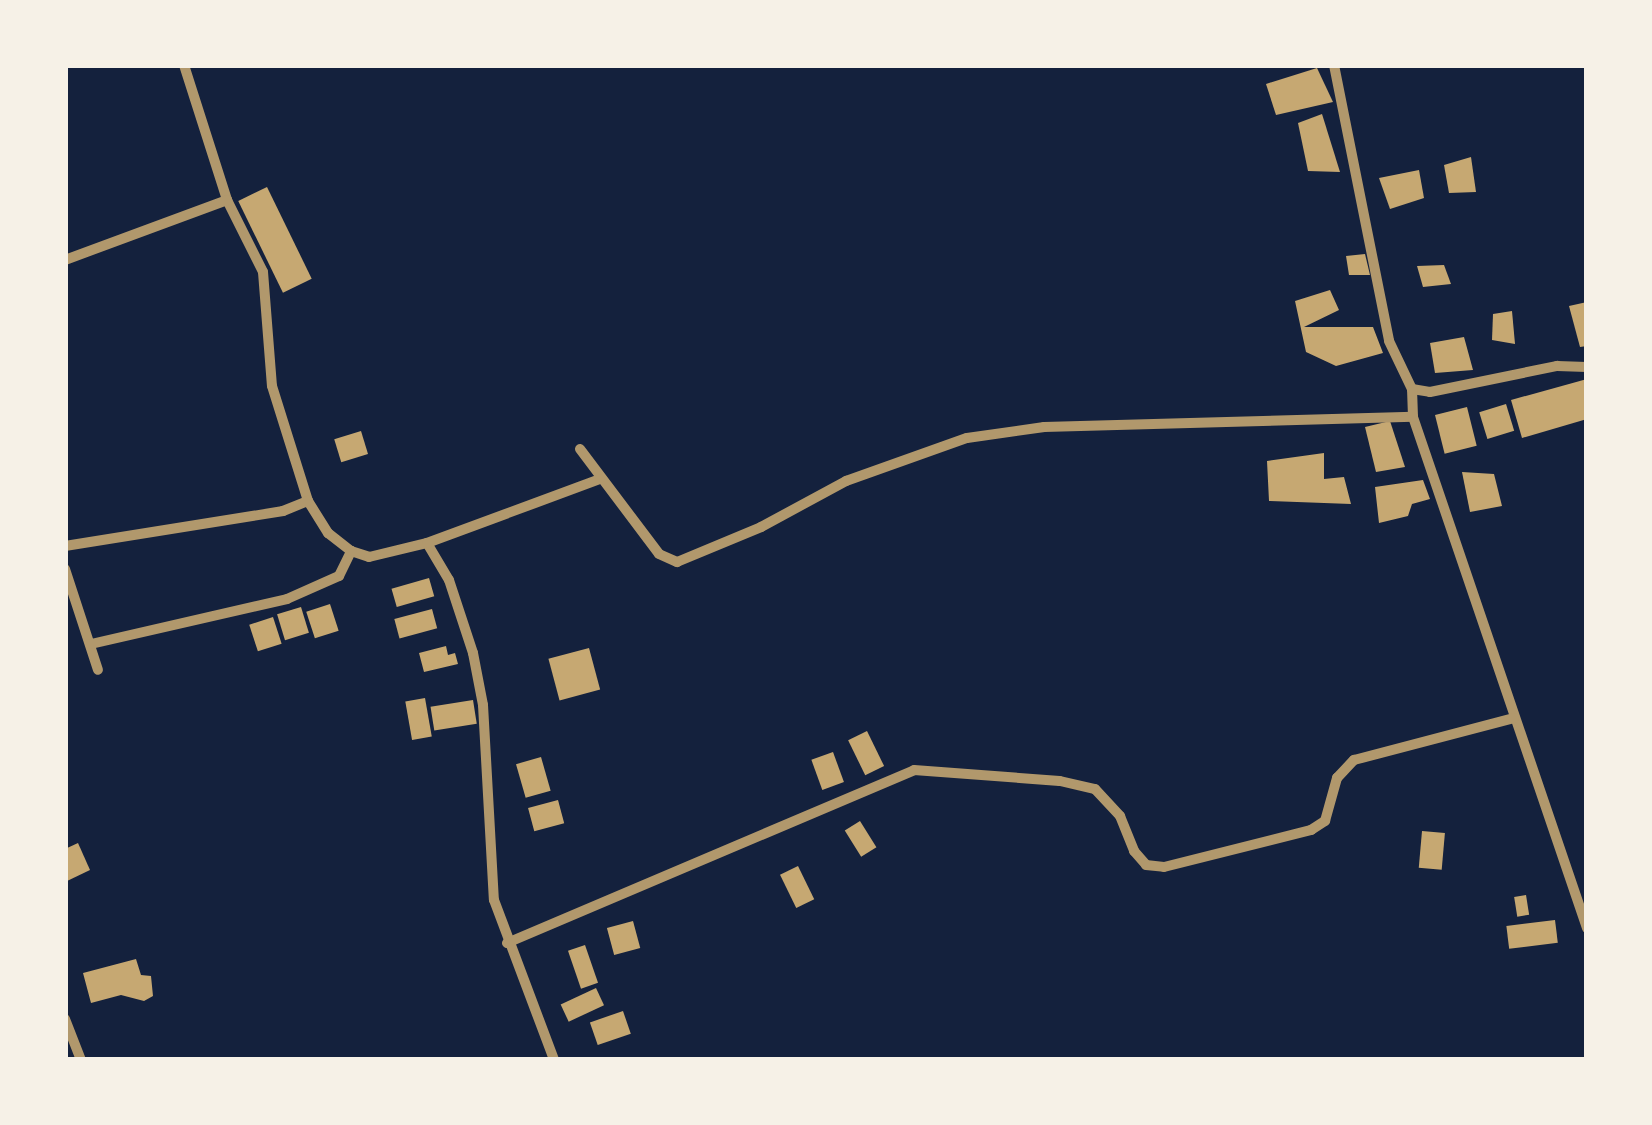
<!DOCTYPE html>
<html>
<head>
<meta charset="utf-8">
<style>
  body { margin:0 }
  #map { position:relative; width:1652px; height:1125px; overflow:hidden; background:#14213d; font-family:Figtree,sans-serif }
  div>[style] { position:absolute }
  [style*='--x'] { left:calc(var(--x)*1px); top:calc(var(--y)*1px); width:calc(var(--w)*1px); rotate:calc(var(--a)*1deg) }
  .building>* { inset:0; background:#c6a872; transform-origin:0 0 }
  .minor>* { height:10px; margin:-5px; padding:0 5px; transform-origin:5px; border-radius:5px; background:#b1986c }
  span { translate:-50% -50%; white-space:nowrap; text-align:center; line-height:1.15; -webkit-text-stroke:8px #f6f1e7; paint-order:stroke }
  .frame { position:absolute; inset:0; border:68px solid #f6f1e7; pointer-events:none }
</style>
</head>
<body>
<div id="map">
  <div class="building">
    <i style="clip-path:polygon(1317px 68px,1333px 102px,1276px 115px,1266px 84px)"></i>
    <i style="clip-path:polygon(1322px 114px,1340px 172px,1308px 171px,1298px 123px)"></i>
    <i style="clip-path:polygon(1471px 157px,1476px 192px,1449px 193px,1444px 165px)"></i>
    <i style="clip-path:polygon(1419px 170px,1424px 198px,1390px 209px,1379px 178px)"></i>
    <i style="left:267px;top:187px;width:102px;height:32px;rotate:64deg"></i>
    <i style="clip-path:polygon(1365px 254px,1370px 275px,1349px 275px,1346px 256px)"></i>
    <i style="clip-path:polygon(1444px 265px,1451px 284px,1423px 287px,1417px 266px)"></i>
    <i style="clip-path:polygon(1330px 290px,1339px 310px,1304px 327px,1373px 327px,1383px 353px,1336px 366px,1306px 352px,1295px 301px)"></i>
    <i style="clip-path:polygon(1587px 302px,1587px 346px,1580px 347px,1569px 306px)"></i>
    <i style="clip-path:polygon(1512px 311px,1515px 344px,1492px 340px,1493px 314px)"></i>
    <i style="clip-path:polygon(1464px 337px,1473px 370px,1435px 373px,1430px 343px)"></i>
    <i style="clip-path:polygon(1587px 379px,1587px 419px,1522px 438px,1511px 400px)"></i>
    <i style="left:1506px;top:404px;width:28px;height:28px;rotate:73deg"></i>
    <i style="left:1467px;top:407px;width:40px;height:33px;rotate:76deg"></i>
    <i style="clip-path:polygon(1390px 421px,1405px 467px,1376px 472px,1365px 427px)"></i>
    <i style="left:361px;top:431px;width:24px;height:28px;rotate:73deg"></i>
    <i style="clip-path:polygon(1324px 453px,1324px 479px,1344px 477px,1351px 504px,1269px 501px,1267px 461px)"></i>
    <i style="clip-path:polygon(1462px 472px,1494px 474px,1502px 506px,1470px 512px)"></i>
    <i style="clip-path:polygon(1423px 480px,1430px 499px,1412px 504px,1408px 516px,1379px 523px,1375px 487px)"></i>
    <i style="left:429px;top:578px;width:19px;height:39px;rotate:74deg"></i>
    <i style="left:330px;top:604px;width:28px;height:25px;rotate:72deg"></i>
    <i style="left:301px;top:607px;width:27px;height:25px;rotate:73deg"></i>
    <i style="left:432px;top:609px;width:20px;height:39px;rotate:75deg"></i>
    <i style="left:273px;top:617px;width:28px;height:25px;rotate:72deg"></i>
    <i style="clip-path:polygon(446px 646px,448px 655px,455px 653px,458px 664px,424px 672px,419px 653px)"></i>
    <i style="left:589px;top:648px;width:43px;height:42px;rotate:75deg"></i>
    <i style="left:425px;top:698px;width:39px;height:20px;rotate:80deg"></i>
    <i style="left:473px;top:700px;width:24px;height:43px;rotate:81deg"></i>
    <i style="left:867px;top:731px;width:39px;height:21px;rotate:64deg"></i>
    <i style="left:833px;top:752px;width:32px;height:23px;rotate:70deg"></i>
    <i style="left:541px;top:757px;width:35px;height:26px;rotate:74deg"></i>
    <i style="left:558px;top:800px;width:24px;height:31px;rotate:75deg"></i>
    <i style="left:860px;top:821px;width:31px;height:18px;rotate:58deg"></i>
    <i style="left:1422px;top:831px;width:23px;height:37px;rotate:5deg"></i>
    <i style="clip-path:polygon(78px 843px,90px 870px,65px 882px,65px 849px)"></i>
    <i style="left:798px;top:866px;width:37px;height:20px;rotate:64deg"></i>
    <i style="left:1526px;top:895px;width:20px;height:12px;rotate:81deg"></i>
    <i style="left:1555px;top:920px;width:23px;height:49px;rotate:83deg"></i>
    <i style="left:633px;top:921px;width:28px;height:27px;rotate:75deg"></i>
    <i style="left:585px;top:945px;width:40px;height:18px;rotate:71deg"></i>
    <i style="clip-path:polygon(136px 959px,141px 975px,151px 976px,153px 996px,144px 1001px,121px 995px,91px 1003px,83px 973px)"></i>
    <i style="left:596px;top:988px;width:19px;height:39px;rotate:65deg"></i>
    <i style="left:623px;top:1011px;width:24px;height:35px;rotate:71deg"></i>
  </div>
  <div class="minor">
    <i style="--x:184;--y:65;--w:142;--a:72.3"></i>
    <i style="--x:227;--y:200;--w:80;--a:63.4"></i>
    <i style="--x:263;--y:272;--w:114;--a:85.5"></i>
    <i style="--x:272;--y:386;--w:121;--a:72.6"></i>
    <i style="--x:308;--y:501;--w:38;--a:58"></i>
    <i style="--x:328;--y:533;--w:29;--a:38"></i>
    <i style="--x:351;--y:551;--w:19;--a:18"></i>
    <i style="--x:369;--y:557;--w:60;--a:-13.6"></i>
    <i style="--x:427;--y:543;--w:43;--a:59.3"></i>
    <i style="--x:449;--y:580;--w:77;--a:71.8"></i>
    <i style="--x:473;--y:653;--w:53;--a:79.1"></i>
    <i style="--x:483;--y:705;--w:195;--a:86.8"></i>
    <i style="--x:494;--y:900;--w:171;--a:69.4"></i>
    <i style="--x:1334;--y:65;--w:281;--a:78.7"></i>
    <i style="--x:1389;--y:341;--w:53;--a:64.4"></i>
    <i style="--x:1412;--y:389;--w:18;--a:9"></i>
    <i style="--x:1430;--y:392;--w:130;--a:-11.6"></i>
    <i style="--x:1557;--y:366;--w:30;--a:2"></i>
    <i style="--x:65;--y:260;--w:173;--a:-20.3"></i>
    <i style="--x:1413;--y:417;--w:540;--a:71.2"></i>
    <i style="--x:580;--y:449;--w:131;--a:53"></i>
    <i style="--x:659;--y:554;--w:20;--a:24"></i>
    <i style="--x:677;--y:562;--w:91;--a:-22.6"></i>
    <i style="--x:761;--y:527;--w:97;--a:-28.4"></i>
    <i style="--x:846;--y:481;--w:128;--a:-19.6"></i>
    <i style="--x:967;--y:438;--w:78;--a:-8.1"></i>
    <i style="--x:1044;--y:427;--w:369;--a:-1.6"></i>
    <i style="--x:1413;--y:417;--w:28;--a:-92"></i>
    <i style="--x:427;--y:543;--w:184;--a:-20.3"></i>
    <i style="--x:65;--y:546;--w:221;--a:-9.1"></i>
    <i style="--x:283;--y:511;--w:27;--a:-22"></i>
    <i style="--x:65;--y:569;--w:106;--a:71.9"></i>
    <i style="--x:91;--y:644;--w:201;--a:-12.9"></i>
    <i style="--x:287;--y:599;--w:57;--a:-23.9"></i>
    <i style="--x:339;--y:576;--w:28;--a:-64"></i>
    <i style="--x:507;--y:943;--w:442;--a:-23"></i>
    <i style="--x:914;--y:770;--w:146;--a:4.3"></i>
    <i style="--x:1060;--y:781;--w:36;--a:13"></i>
    <i style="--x:1095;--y:789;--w:37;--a:47"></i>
    <i style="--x:1120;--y:816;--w:38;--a:68"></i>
    <i style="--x:1134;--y:851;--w:18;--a:49"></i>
    <i style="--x:1146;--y:865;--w:18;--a:6"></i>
    <i style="--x:1164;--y:867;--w:152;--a:-14.1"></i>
    <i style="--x:1311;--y:830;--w:17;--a:-33"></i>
    <i style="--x:1325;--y:821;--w:45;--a:-74.4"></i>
    <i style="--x:1337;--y:778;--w:25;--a:-47"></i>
    <i style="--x:1354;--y:760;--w:165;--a:-14.7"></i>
    <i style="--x:65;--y:1019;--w:44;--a:68.7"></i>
  </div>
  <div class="frame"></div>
</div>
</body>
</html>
